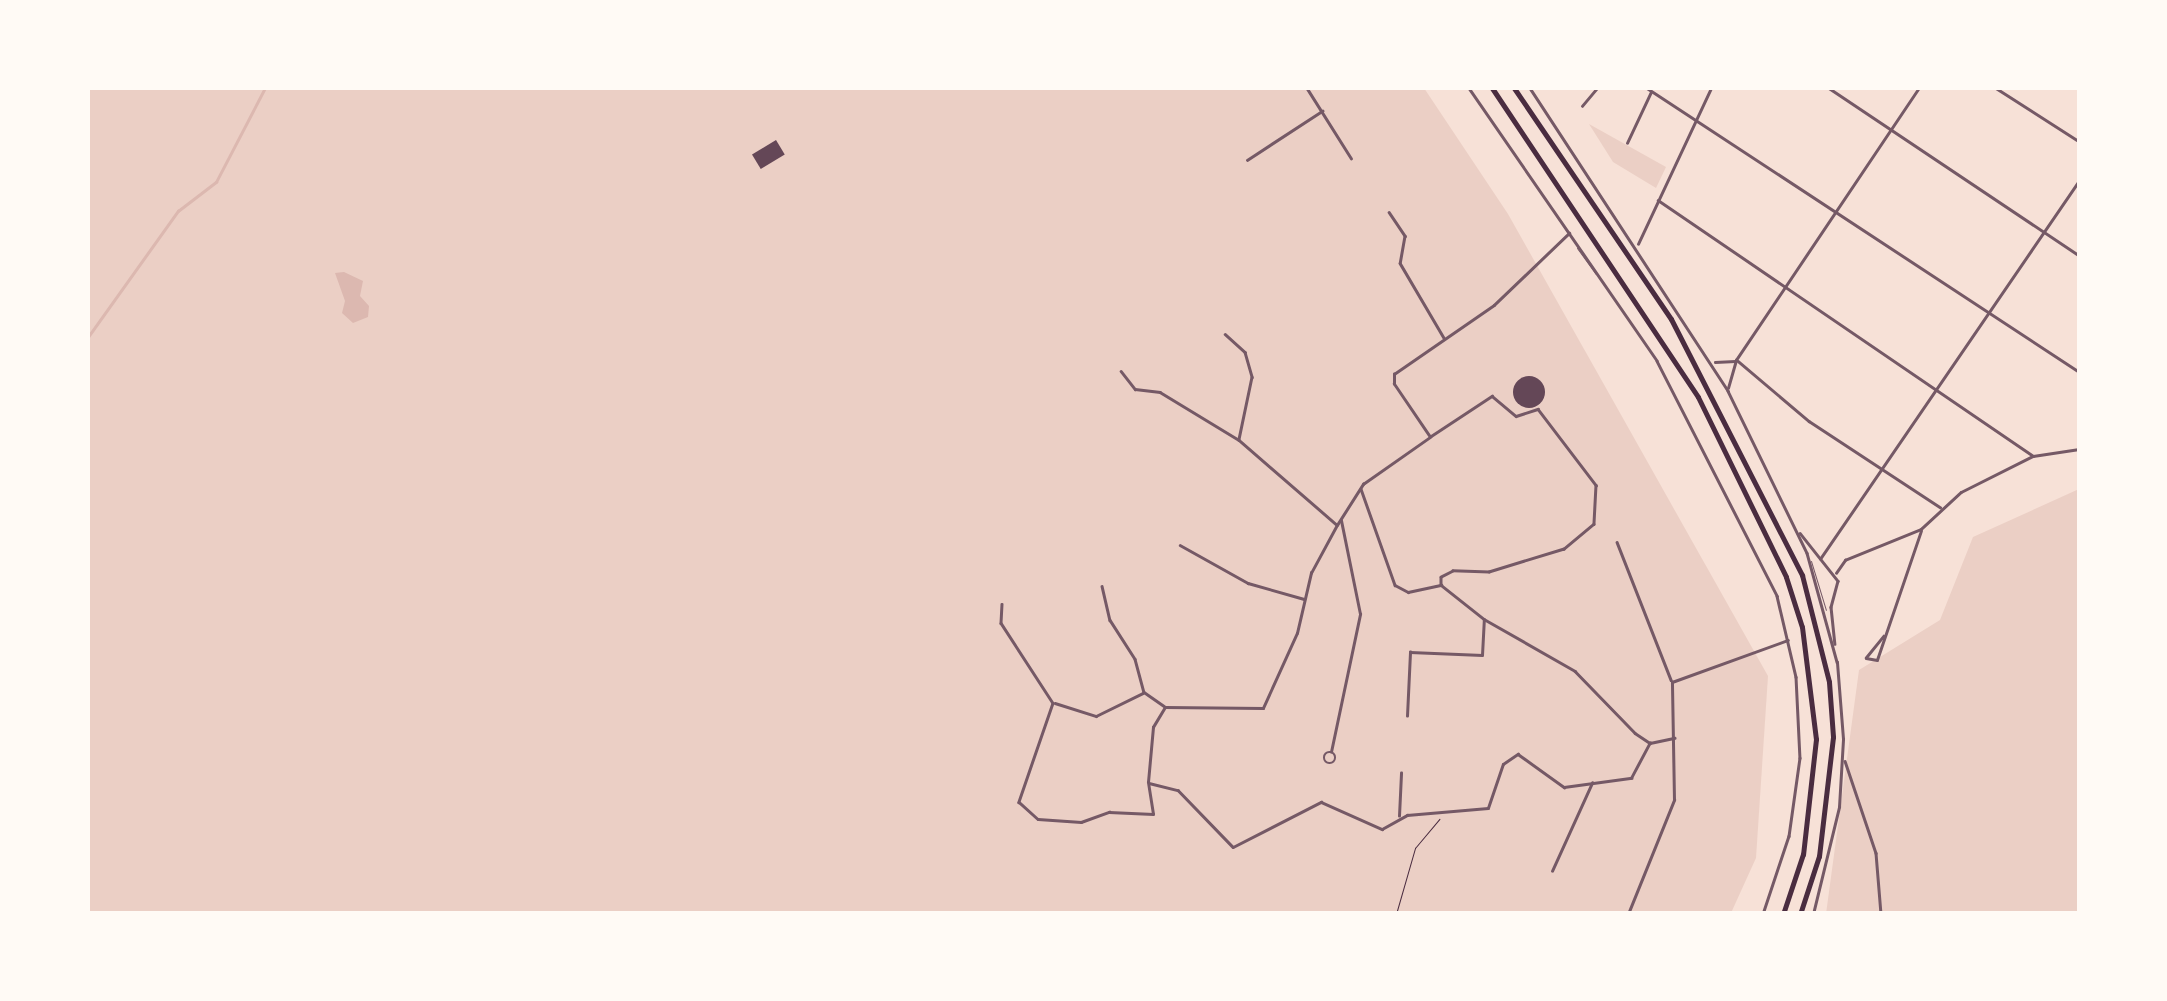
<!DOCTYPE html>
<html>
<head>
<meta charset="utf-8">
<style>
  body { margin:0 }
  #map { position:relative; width:2167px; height:1001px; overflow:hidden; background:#f7e1d7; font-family:"Fira Sans Condensed",sans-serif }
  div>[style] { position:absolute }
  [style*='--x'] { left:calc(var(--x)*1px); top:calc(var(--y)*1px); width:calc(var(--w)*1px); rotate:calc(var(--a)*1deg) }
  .green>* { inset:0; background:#ebcfc5 }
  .water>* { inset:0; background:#dcb8b0 }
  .stream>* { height:2.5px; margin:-1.25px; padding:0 1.25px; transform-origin:1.25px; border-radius:1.25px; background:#dcb8b0 }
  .building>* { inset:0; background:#644757; transform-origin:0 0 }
  .round { border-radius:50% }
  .path>* { height:1px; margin:-0.5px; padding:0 0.5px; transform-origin:0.5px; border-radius:0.5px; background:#4a2c40 }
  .service>* { height:1px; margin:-0.5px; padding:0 0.5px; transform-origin:0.5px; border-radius:0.5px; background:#755966 }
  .minor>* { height:2.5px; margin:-1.25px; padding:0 1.25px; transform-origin:1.25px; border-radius:1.25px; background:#755966 }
  .minor>.ring { margin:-1.25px; padding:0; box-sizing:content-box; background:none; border:2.5px solid #755966; border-radius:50% }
  .motorway>* { height:5px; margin:-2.5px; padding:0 2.5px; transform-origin:2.5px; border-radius:2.5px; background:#4a2c40 }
  span { translate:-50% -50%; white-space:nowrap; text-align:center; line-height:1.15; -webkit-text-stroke:8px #fffaf5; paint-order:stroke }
  .frame { position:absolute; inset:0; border:90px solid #fffaf5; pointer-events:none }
</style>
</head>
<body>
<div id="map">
  <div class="green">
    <i style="clip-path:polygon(88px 88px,1424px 88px,1508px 214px,1768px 676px,1756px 858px,1731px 913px,88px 913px)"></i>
    <i style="clip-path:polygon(1589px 124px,1666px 167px,1656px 188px,1613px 162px)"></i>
    <i style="clip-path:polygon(2079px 489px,2079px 913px,1826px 914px,1859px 670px,1940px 620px,1973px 537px)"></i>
  </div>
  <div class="water">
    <i style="clip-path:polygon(344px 272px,363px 281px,360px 296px,369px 306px,368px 317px,353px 323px,342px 313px,345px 301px,335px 273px)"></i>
  </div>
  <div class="stream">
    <i style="--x:88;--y:337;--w:155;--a:-54.5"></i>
    <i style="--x:178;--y:211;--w:48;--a:-37.3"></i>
    <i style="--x:216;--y:182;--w:106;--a:-62.5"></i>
  </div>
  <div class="building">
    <i style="left:776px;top:140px;width:17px;height:28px;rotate:59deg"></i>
    <i class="round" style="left:1513px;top:376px;width:32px;height:32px"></i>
  </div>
  <div class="path">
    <i style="--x:1396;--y:914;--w:69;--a:-73.9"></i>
    <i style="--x:1415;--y:848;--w:38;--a:-50"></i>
  </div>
  <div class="service">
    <i style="--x:1577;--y:248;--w:32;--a:54"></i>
    <i style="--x:1811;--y:561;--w:51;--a:73"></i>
  </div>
  <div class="minor">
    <i style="--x:1307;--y:88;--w:83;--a:57.8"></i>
    <i style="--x:1469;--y:88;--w:331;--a:55.4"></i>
    <i style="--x:1657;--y:361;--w:264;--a:62.9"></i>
    <i style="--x:1777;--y:596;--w:83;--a:76.8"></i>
    <i style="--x:1796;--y:677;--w:81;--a:87.2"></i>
    <i style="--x:1800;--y:758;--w:79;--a:98"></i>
    <i style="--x:1789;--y:836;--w:82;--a:108.4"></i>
    <i style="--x:1530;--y:88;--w:362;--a:56.8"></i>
    <i style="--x:1728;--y:391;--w:180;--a:64"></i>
    <i style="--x:1807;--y:553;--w:113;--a:74.6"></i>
    <i style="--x:1647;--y:88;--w:516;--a:33.29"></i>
    <i style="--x:1829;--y:88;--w:302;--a:33.8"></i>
    <i style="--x:1996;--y:88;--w:100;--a:32.7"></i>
    <i style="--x:1582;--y:106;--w:23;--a:-50"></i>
    <i style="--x:1627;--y:143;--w:56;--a:-64.8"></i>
    <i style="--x:1247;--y:160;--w:90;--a:-33.2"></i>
    <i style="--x:1658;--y:200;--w:454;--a:34.3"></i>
    <i style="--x:1389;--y:212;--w:29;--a:56"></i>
    <i style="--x:1405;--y:236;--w:27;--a:100"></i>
    <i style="--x:1400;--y:263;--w:87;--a:59.6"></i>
    <i style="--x:1638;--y:244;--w:172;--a:-64.9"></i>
    <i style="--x:1225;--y:334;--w:27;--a:42"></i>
    <i style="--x:1245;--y:352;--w:26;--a:74"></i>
    <i style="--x:1252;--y:377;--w:63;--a:101.8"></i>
    <i style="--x:1738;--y:361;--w:93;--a:40.2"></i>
    <i style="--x:1809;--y:421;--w:157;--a:33.3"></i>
    <i style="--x:1715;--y:362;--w:20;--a:-3"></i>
    <i style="--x:1121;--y:371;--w:23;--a:52"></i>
    <i style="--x:1135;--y:389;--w:25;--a:7"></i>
    <i style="--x:1160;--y:392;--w:92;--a:31.3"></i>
    <i style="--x:1239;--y:440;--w:128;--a:40.9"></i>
    <i style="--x:1728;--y:388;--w:29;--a:-74"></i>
    <i style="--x:1736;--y:360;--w:328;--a:-56.1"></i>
    <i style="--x:1431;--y:436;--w:73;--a:-33.3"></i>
    <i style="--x:1492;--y:396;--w:31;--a:40"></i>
    <i style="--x:1516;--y:416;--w:23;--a:-18"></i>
    <i style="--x:1538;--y:409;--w:96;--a:52.7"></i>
    <i style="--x:1596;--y:485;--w:39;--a:93"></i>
    <i style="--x:1594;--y:524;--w:39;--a:140"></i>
    <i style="--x:1564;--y:549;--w:78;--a:163"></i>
    <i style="--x:1489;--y:572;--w:36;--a:-178"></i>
    <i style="--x:1453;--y:571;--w:13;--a:153"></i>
    <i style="--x:1441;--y:577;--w:8;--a:90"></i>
    <i style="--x:1441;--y:585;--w:55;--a:38.3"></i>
    <i style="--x:1484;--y:619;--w:105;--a:29.7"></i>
    <i style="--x:1575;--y:671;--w:86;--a:45.9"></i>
    <i style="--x:1635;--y:733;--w:18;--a:34"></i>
    <i style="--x:1650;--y:743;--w:25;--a:-12"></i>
    <i style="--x:1361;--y:489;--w:102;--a:70.5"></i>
    <i style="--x:1395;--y:585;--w:15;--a:28"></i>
    <i style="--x:1408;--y:592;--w:34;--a:-12"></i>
    <i style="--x:1800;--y:533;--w:61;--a:51.6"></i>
    <i style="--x:1838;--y:581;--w:27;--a:105"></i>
    <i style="--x:1831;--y:607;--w:37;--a:84"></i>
    <i style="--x:1617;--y:542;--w:148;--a:68.6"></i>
    <i style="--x:1180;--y:545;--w:78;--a:29.2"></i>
    <i style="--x:1248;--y:583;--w:58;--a:15.9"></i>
    <i style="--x:1820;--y:559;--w:460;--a:-55.6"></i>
    <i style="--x:1836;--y:573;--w:16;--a:-55"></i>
    <i style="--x:1845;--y:560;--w:82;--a:-22.2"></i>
    <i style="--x:1921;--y:529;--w:54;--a:-42.8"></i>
    <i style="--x:1961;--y:492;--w:80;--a:-26.6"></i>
    <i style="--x:2033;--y:456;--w:48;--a:-8.5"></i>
    <i style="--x:1102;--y:586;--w:35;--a:77"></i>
    <i style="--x:1110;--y:620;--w:46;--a:57.3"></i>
    <i style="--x:1135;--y:659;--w:34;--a:75"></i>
    <i style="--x:1144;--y:692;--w:24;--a:35"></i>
    <i style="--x:1002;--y:604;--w:19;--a:93"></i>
    <i style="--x:1001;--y:623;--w:95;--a:57"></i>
    <i style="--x:1053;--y:703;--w:105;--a:109"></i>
    <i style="--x:1019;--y:802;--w:25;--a:42"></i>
    <i style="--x:1038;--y:819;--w:43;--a:4"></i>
    <i style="--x:1081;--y:822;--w:30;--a:-20"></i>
    <i style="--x:1109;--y:812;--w:44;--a:2.6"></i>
    <i style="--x:1153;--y:814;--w:32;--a:-99"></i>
    <i style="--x:1148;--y:782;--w:55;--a:-84.8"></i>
    <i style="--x:1153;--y:727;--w:23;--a:-59"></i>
    <i style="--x:1165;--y:707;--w:98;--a:0.6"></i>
    <i style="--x:1263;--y:708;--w:82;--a:-65.6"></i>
    <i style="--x:1297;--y:633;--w:62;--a:-76.9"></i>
    <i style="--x:1311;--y:573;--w:55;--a:-61.6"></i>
    <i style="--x:1337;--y:525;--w:49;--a:-57.6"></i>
    <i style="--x:1363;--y:484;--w:82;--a:-35"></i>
    <i style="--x:1430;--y:437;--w:64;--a:-124.2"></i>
    <i style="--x:1394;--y:384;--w:10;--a:-90"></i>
    <i style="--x:1394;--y:374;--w:121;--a:-34.6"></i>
    <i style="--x:1494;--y:305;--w:104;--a:-43.8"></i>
    <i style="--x:1884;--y:636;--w:28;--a:129"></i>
    <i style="--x:1866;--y:658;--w:11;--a:10"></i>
    <i style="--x:1877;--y:660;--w:136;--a:-71.2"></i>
    <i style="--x:1055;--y:703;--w:43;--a:17.6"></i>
    <i style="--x:1096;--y:716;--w:52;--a:-26.1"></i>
    <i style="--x:1407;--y:716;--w:64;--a:-87.3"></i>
    <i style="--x:1410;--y:652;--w:72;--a:2.4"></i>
    <i style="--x:1482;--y:655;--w:35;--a:-87"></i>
    <i style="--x:1331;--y:752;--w:141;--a:-78.1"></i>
    <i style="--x:1360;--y:614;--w:95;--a:-101.5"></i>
    <i class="ring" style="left:1324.5px;top:752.5px;width:8.5px;height:8.5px"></i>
    <i style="--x:1845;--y:761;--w:97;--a:71.4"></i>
    <i style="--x:1876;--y:853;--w:61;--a:85.3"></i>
    <i style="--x:1149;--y:783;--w:30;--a:14"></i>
    <i style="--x:1178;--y:790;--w:79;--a:46"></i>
    <i style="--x:1233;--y:847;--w:99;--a:-27.1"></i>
    <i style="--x:1321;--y:802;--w:67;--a:23.9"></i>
    <i style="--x:1382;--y:829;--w:29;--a:-29"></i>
    <i style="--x:1407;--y:815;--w:81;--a:-4.9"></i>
    <i style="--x:1488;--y:808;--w:46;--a:-71.2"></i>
    <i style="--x:1503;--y:764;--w:18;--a:-34"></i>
    <i style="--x:1518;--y:754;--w:57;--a:35.7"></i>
    <i style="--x:1564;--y:787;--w:68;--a:-7.7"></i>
    <i style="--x:1631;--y:778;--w:40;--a:-62"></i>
    <i style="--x:1399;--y:816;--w:43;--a:-87.3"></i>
    <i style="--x:1552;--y:871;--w:97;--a:-65.6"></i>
    <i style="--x:1628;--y:914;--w:123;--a:-68"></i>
    <i style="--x:1674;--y:800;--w:118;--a:-91"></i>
    <i style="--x:1672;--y:682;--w:123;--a:-19.9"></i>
    <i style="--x:1813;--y:914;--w:110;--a:-76.3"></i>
    <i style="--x:1839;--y:807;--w:68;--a:-86.6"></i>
    <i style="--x:1843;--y:739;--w:77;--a:-94.5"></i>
  </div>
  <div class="motorway">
    <i style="--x:1492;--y:88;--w:371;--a:56.3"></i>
    <i style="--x:1698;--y:397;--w:200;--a:63.9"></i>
    <i style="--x:1786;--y:577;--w:52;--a:72.3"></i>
    <i style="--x:1802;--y:627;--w:113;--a:82.9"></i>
    <i style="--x:1816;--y:739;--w:116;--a:96.4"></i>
    <i style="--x:1803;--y:854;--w:63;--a:108.4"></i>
    <i style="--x:1514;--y:88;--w:279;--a:55.8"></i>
    <i style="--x:1671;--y:319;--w:288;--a:62.9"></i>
    <i style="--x:1802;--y:575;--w:110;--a:75.8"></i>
    <i style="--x:1829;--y:682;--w:55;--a:85.8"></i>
    <i style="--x:1833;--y:737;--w:120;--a:96.7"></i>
    <i style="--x:1819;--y:856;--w:61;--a:108.1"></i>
  </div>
  <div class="frame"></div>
</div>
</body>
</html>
